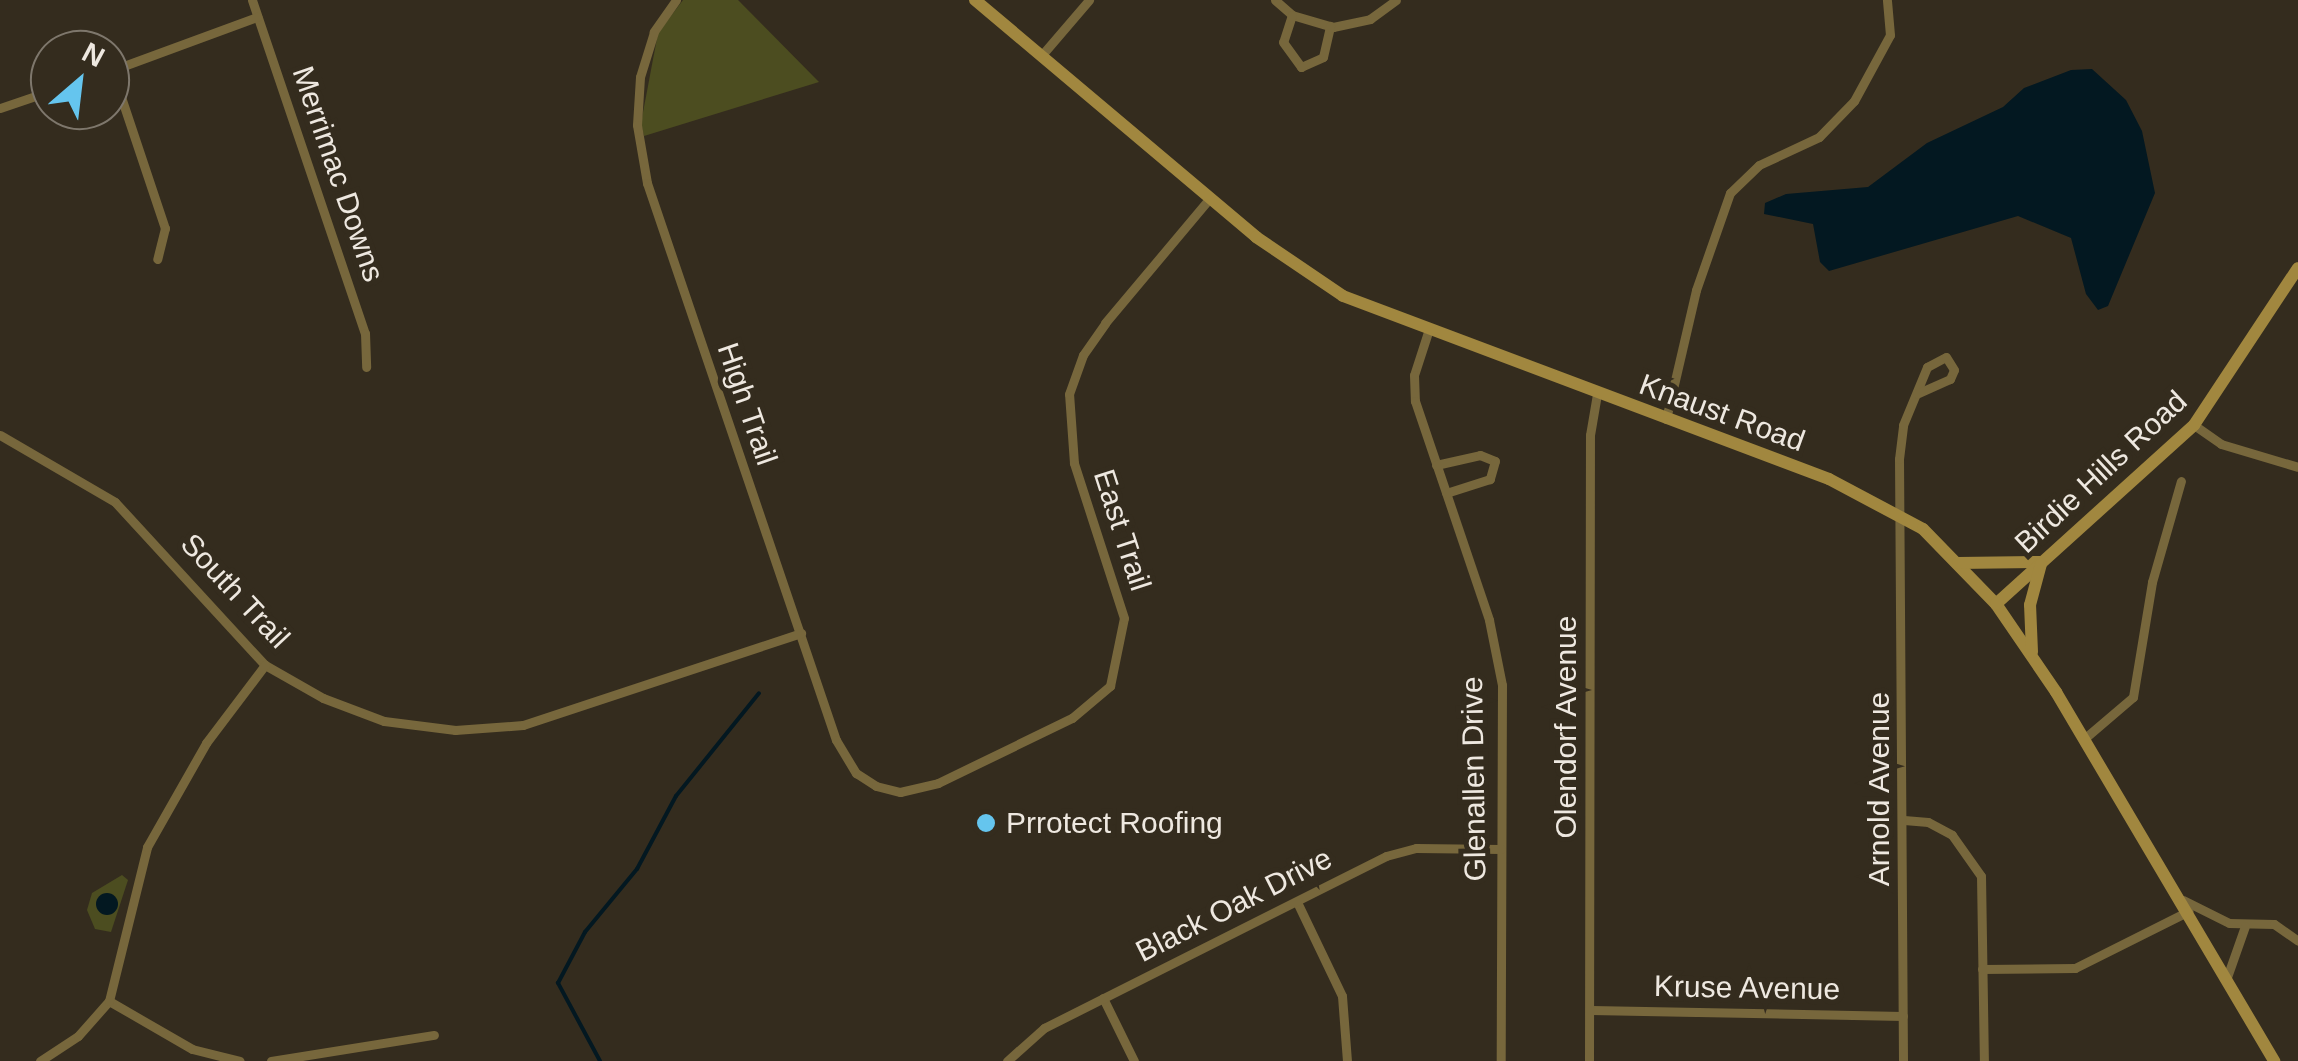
<!DOCTYPE html>
<html>
<head>
<meta charset="utf-8">
<style>
  body { margin:0 }
  #map { position:relative; width:2298px; height:1061px; overflow:hidden; background:#342c1e; font-family:Helvetica,sans-serif }
  div>[style] { position:absolute }
  [style*='--x'] { left:calc(var(--x)*1px); top:calc(var(--y)*1px); width:calc(var(--w)*1px); rotate:calc(var(--a)*1deg) }
  .green>* { inset:0; background:#4c4d20 }
  .water>* { inset:0; background:#031821 }
  .round { border-radius:50% }
  .stream>* { height:4px; margin:-2px; padding:0 2px; transform-origin:2px; border-radius:2px; background:#031821 }
  .street>* { height:9px; margin:-4.5px; padding:0 4.5px; transform-origin:4.5px; border-radius:4.5px; background:#77673c }
  .secondary>* { height:12px; margin:-6px; padding:0 6px; transform-origin:6px; border-radius:6px; background:#a1873f }
  .dots>* { width:28px; height:28px; translate:-50% -50%; box-sizing:border-box; border:5px solid #342c1e; border-radius:50% }
  span { translate:-50% -50%; white-space:nowrap; text-align:center; line-height:1.15; -webkit-text-stroke:10px #342c1e; paint-order:stroke }
  .street-label { font-size:30px; color:#eee8e0 }
  .poi-label { font-size:30px; color:#eee8e0 }
  .left { translate:0 -50%; text-align:left }
  .north { position:absolute; left:30px; top:30px; width:100px; height:100px; box-sizing:border-box; background:#342c1e; border:2px solid #7e776c; border-radius:50%; rotate:28deg; font-size:28px; font-weight:700; line-height:40px; text-align:center; color:#eee8e0 }
  .north::after { content:''; display:block; margin:auto; width:35px; height:45px; background:#65c5ee; clip-path:polygon(50% 0,100% 100%,50% 72%,0 100%) }
</style>
</head>
<body>
<div id="map">
  <div class="green">
    <i style="clip-path:polygon(683px 0,738px 0,819px 82px,644px 136px,641px 123px,658px 33px)"></i>
    <i style="clip-path:polygon(122px 875px,128px 880px,111px 932px,95px 929px,87px 910px,92px 893px)"></i>
  </div>
  <div class="water">
    <i style="clip-path:polygon(2092px 69px,2126px 100px,2142px 131px,2155px 193px,2108px 306px,2098px 310px,2086px 294px,2071px 238px,2018px 216px,1829px 271px,1820px 262px,1813px 224px,1764px 214px,1765px 203px,1786px 194px,1868px 187px,1927px 143px,2003px 107px,2024px 88px,2071px 70px)"></i>
    <i class="round" style="left:96px;top:893px;width:22px;height:22px"></i>
  </div>
  <div class="stream">
    <i style="--x:600;--y:1061;--w:89;--a:-118.3"></i>
    <i style="--x:558;--y:983;--w:58;--a:-62.1"></i>
    <i style="--x:585;--y:932;--w:82;--a:-50.5"></i>
    <i style="--x:637;--y:869;--w:83;--a:-61.9"></i>
    <i style="--x:676;--y:796;--w:132;--a:-51.1"></i>
  </div>
  <div class="street">
    <i style="--x:252;--y:0;--w:352;--a:71.3"></i>
    <i style="--x:365;--y:333;--w:34;--a:88"></i>
    <i style="--x:676;--y:0;--w:39;--a:125"></i>
    <i style="--x:654;--y:32;--w:47;--a:107.3"></i>
    <i style="--x:640;--y:77;--w:48;--a:93.6"></i>
    <i style="--x:637;--y:125;--w:59;--a:80.2"></i>
    <i style="--x:647;--y:183;--w:588;--a:71.26"></i>
    <i style="--x:836;--y:740;--w:39;--a:59"></i>
    <i style="--x:856;--y:773;--w:24;--a:33"></i>
    <i style="--x:876;--y:786;--w:25;--a:14"></i>
    <i style="--x:900;--y:792;--w:39;--a:-13"></i>
    <i style="--x:938;--y:783;--w:149;--a:-25.9"></i>
    <i style="--x:1072;--y:718;--w:50;--a:-40.1"></i>
    <i style="--x:1110;--y:686;--w:69;--a:-78.4"></i>
    <i style="--x:1124;--y:618;--w:163;--a:-107.9"></i>
    <i style="--x:1074;--y:463;--w:69;--a:-94.1"></i>
    <i style="--x:1069;--y:394;--w:41;--a:-70.3"></i>
    <i style="--x:1083;--y:355;--w:39;--a:-55"></i>
    <i style="--x:1105;--y:323;--w:163;--a:-50"></i>
    <i style="--x:1275;--y:0;--w:23;--a:41"></i>
    <i style="--x:1292;--y:15;--w:43;--a:16.3"></i>
    <i style="--x:1333;--y:27;--w:38;--a:-12"></i>
    <i style="--x:1370;--y:19;--w:32;--a:-36"></i>
    <i style="--x:1292;--y:15;--w:28;--a:108"></i>
    <i style="--x:1283;--y:42;--w:31;--a:54"></i>
    <i style="--x:1301;--y:67;--w:24;--a:-24"></i>
    <i style="--x:1323;--y:57;--w:32;--a:-77"></i>
    <i style="--x:1041;--y:56;--w:74;--a:-49.4"></i>
    <i style="--x:112;--y:70;--w:167;--a:71.5"></i>
    <i style="--x:165;--y:228;--w:32;--a:104"></i>
    <i style="--x:110;--y:71;--w:157;--a:-20.2"></i>
    <i style="--x:0;--y:108;--w:53;--a:-18.8"></i>
    <i style="--x:1428;--y:332;--w:45;--a:108"></i>
    <i style="--x:1414;--y:375;--w:26;--a:88"></i>
    <i style="--x:1415;--y:401;--w:231;--a:71.3"></i>
    <i style="--x:1489;--y:620;--w:66;--a:78.7"></i>
    <i style="--x:1502;--y:685;--w:376;--a:90.2"></i>
    <i style="--x:1666;--y:419;--w:132;--a:-76.9"></i>
    <i style="--x:1696;--y:290;--w:103;--a:-70.7"></i>
    <i style="--x:1730;--y:193;--w:40;--a:-44"></i>
    <i style="--x:1759;--y:165;--w:66;--a:-25"></i>
    <i style="--x:1819;--y:137;--w:50;--a:-45.8"></i>
    <i style="--x:1854;--y:101;--w:75;--a:-61.4"></i>
    <i style="--x:1890;--y:35;--w:35;--a:-95"></i>
    <i style="--x:2194;--y:425;--w:33;--a:35"></i>
    <i style="--x:2221;--y:444;--w:80;--a:16.6"></i>
    <i style="--x:0;--y:435;--w:133;--a:30.2"></i>
    <i style="--x:115;--y:502;--w:222;--a:47.4"></i>
    <i style="--x:265;--y:665;--w:67;--a:29.6"></i>
    <i style="--x:323;--y:698;--w:65;--a:20.7"></i>
    <i style="--x:384;--y:721;--w:72;--a:7.2"></i>
    <i style="--x:455;--y:730;--w:68;--a:-4.2"></i>
    <i style="--x:523;--y:725;--w:293;--a:-18.3"></i>
    <i style="--x:1436;--y:465;--w:45;--a:-12.8"></i>
    <i style="--x:1480;--y:455;--w:16;--a:22"></i>
    <i style="--x:1495;--y:461;--w:19;--a:106"></i>
    <i style="--x:1490;--y:479;--w:46;--a:162.3"></i>
    <i style="--x:2085;--y:738;--w:63;--a:-40.5"></i>
    <i style="--x:2133;--y:697;--w:117;--a:-80.6"></i>
    <i style="--x:2152;--y:582;--w:105;--a:-74"></i>
    <i style="--x:1904;--y:820;--w:24;--a:5"></i>
    <i style="--x:1928;--y:822;--w:27;--a:28"></i>
    <i style="--x:1952;--y:835;--w:50;--a:54.7"></i>
    <i style="--x:1981;--y:876;--w:185;--a:89.1"></i>
    <i style="--x:2183;--y:900;--w:51;--a:26.6"></i>
    <i style="--x:2229;--y:923;--w:45;--a:1.3"></i>
    <i style="--x:2274;--y:924;--w:29;--a:35"></i>
    <i style="--x:1297;--y:902;--w:104;--a:64.4"></i>
    <i style="--x:1342;--y:996;--w:65;--a:85.6"></i>
    <i style="--x:1982;--y:969;--w:93;--a:-0.6"></i>
    <i style="--x:2075;--y:968;--w:127;--a:-26.6"></i>
    <i style="--x:2226;--y:980;--w:57;--a:-70.6"></i>
    <i style="--x:1103;--y:998;--w:70;--a:63.8"></i>
    <i style="--x:109;--y:1001;--w:96;--a:30"></i>
    <i style="--x:192;--y:1049;--w:49;--a:14"></i>
    <i style="--x:1591;--y:1010;--w:312;--a:1.1"></i>
    <i style="--x:40;--y:1061;--w:45;--a:-33.3"></i>
    <i style="--x:78;--y:1036;--w:47;--a:-48.5"></i>
    <i style="--x:109;--y:1001;--w:159;--a:-76.1"></i>
    <i style="--x:147;--y:847;--w:120;--a:-60.4"></i>
    <i style="--x:206;--y:743;--w:98;--a:-52.9"></i>
    <i style="--x:271;--y:1061;--w:165;--a:-9.1"></i>
    <i style="--x:1007;--y:1061;--w:50;--a:-41.7"></i>
    <i style="--x:1044;--y:1028;--w:383;--a:-26.7"></i>
    <i style="--x:1386;--y:856;--w:31;--a:-15"></i>
    <i style="--x:1416;--y:848;--w:85;--a:0.7"></i>
    <i style="--x:1589;--y:1061;--w:626;--a:-89.91"></i>
    <i style="--x:1590;--y:435;--w:42;--a:-80.3"></i>
    <i style="--x:1903;--y:1061;--w:602;--a:-90.38"></i>
    <i style="--x:1899;--y:459;--w:34;--a:-83"></i>
    <i style="--x:1903;--y:425;--w:63;--a:-67.5"></i>
    <i style="--x:1927;--y:367;--w:21;--a:-28"></i>
    <i style="--x:1946;--y:357;--w:15;--a:58"></i>
    <i style="--x:1954;--y:370;--w:10;--a:114"></i>
    <i style="--x:1950;--y:379;--w:36;--a:156"></i>
  </div>
  <div class="secondary">
    <i style="--x:975;--y:0;--w:368;--a:40.1"></i>
    <i style="--x:1256;--y:237;--w:105;--a:34.1"></i>
    <i style="--x:1343;--y:296;--w:519;--a:20.63"></i>
    <i style="--x:1829;--y:479;--w:106;--a:28"></i>
    <i style="--x:1923;--y:529;--w:105;--a:45.8"></i>
    <i style="--x:1996;--y:604;--w:107;--a:55.7"></i>
    <i style="--x:2056;--y:692;--w:429;--a:59.4"></i>
    <i style="--x:1958;--y:563;--w:82;--a:-0.7"></i>
    <i style="--x:1996;--y:604;--w:267;--a:-42.1"></i>
    <i style="--x:2194;--y:425;--w:188;--a:-56.5"></i>
    <i style="--x:2032;--y:652;--w:47;--a:-92.4"></i>
    <i style="--x:2030;--y:605;--w:42;--a:-75"></i>
  </div>
  <div class="dots">
    <i style="left:986px;top:823px;background:#65c5ee"></i>
  </div>
  <div class="street-label">
    <span style="left:338px;top:174px;rotate:71deg">Merrimac Downs</span>
    <span style="left:747px;top:404px;rotate:71deg">High Trail</span>
    <span style="left:1722px;top:413px;rotate:20deg">Knaust Road</span>
    <span style="left:2101px;top:472px;rotate:-43deg">Birdie Hills Road</span>
    <span style="left:1122px;top:530px;rotate:72deg">East Trail</span>
    <span style="left:235px;top:591px;rotate:47deg">South Trail</span>
    <span style="left:1566px;top:727px;rotate:-90deg">Olendorf Avenue</span>
    <span style="left:1474px;top:779px;rotate:-91deg">Glenallen Drive</span>
    <span style="left:1879px;top:789px;rotate:-90deg">Arnold Avenue</span>
    <span style="left:1234px;top:905px;rotate:-27deg">Black Oak Drive</span>
    <span style="left:1747px;top:988px;rotate:1deg">Kruse Avenue</span>
  </div>
  <div class="poi-label">
    <span class="left" style="left:1006px;top:823px">Prrotect Roofing</span>
  </div>
  <div class="north">N</div>
</div>
</body>
</html>
